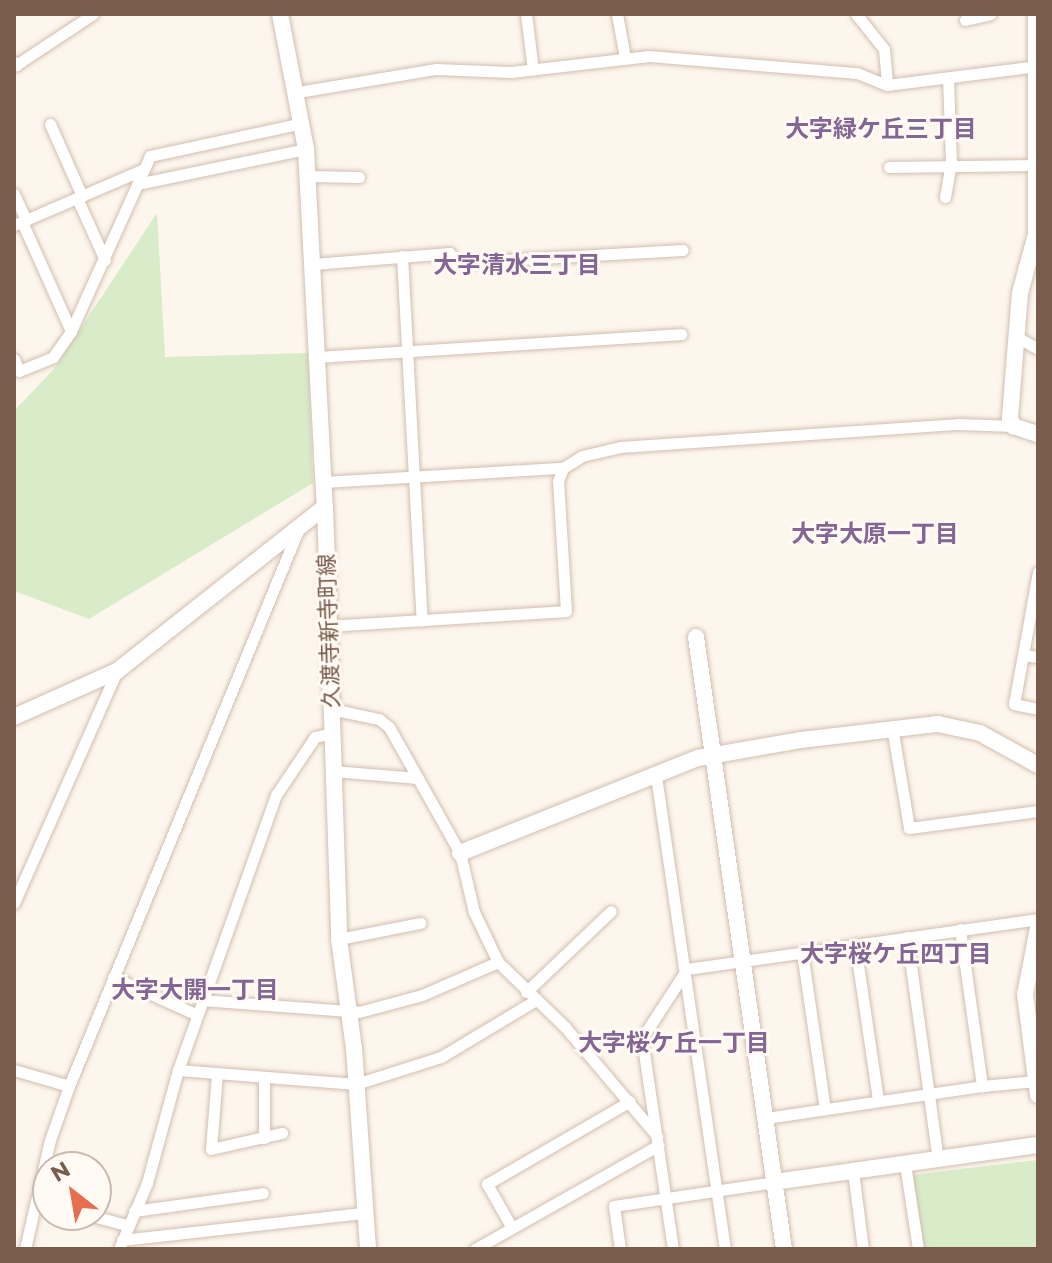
<!DOCTYPE html>
<html>
<head>
<meta charset="utf-8">
<style>
  body { margin:0 }
  #map { position:relative; width:1052px; height:1263px; overflow:hidden; background:#fdf6ec; font-family:Montserrat,"Noto Sans JP",sans-serif }
  div>[style] { position:absolute }
  [style*='--x'] { left:calc(var(--x)*1px); top:calc(var(--y)*1px); width:calc(var(--w)*1px); rotate:calc(var(--a)*1deg) }
  .green>* { inset:0; background:#d8ecc9 }
  .roads { filter:drop-shadow(0 0 2px #d1beb0) drop-shadow(0 0 2px #d1beb0) }
  .street>* { height:11px; margin:-5.5px; padding:0 5.5px; transform-origin:5.5px; border-radius:5.5px; background:#fff }
  .secondary>* { height:16px; margin:-8px; padding:0 8px; transform-origin:8px; border-radius:8px; background:#fff }
  span { translate:-50% -50%; white-space:nowrap; text-align:center; line-height:1.15; -webkit-text-stroke:6px #fffaf3; paint-order:stroke }
  .street-label { font-size:22px; color:#7a5c4d }
  .neighbourhood-label { font-size:24px; color:#846695; font-weight:700 }
  .frame { position:absolute; inset:0; border:16px solid #7a5c4d; pointer-events:none }
  .north { position:absolute; left:32px; top:1151px; width:80px; height:80px; box-sizing:border-box; background:#fffaf3; border:2px solid #cabbb1; border-radius:50%; rotate:329deg; font-size:22px; font-weight:700; line-height:32px; text-align:center; color:#7a5c4d }
  .north::after { content:''; display:block; margin:auto; width:28px; height:36px; background:#e76f51; clip-path:polygon(50% 0,100% 100%,50% 72%,0 100%) }
</style>
</head>
<body>
<div id="map">
  <div class="green">
    <i style="clip-path:polygon(157px 213px,165px 357px,308px 353px,313px 483px,89px 619px,14px 591px,14px 411px,53px 370px)"></i>
    <i style="clip-path:polygon(1038px 1160px,1038px 1249px,923px 1249px,911px 1175px)"></i>
  </div>
  <div class="roads">
    <div class="street">
      <i style="--x:526;--y:14;--w:56;--a:82.9"></i>
      <i style="--x:617;--y:14;--w:45;--a:79.7"></i>
      <i style="--x:856;--y:14;--w:45;--a:51.3"></i>
      <i style="--x:884;--y:49;--w:36;--a:85"></i>
      <i style="--x:965;--y:20;--w:26;--a:-13"></i>
      <i style="--x:14;--y:62;--w:4;--a:56"></i>
      <i style="--x:16;--y:65;--w:92;--a:-33.5"></i>
      <i style="--x:298;--y:92;--w:140;--a:-9.5"></i>
      <i style="--x:436;--y:69;--w:75;--a:2.3"></i>
      <i style="--x:511;--y:72;--w:139;--a:-6.6"></i>
      <i style="--x:649;--y:56;--w:209;--a:4.7"></i>
      <i style="--x:857;--y:73;--w:32;--a:22"></i>
      <i style="--x:887;--y:85;--w:152;--a:-7.2"></i>
      <i style="--x:50;--y:124;--w:79;--a:66"></i>
      <i style="--x:889;--y:167;--w:148;--a:-0.8"></i>
      <i style="--x:308;--y:176;--w:51;--a:1.1"></i>
      <i style="--x:137;--y:184;--w:173;--a:-11.7"></i>
      <i style="--x:14;--y:194;--w:29;--a:65"></i>
      <i style="--x:945;--y:197;--w:35;--a:-80"></i>
      <i style="--x:951;--y:163;--w:85;--a:-92"></i>
      <i style="--x:77;--y:198;--w:68;--a:65.7"></i>
      <i style="--x:22;--y:222;--w:120;--a:65.8"></i>
      <i style="--x:14;--y:225;--w:142;--a:-23.3"></i>
      <i style="--x:402;--y:256;--w:365;--a:86.9"></i>
      <i style="--x:313;--y:264;--w:137;--a:-4.6"></i>
      <i style="--x:450;--y:253;--w:10;--a:84"></i>
      <i style="--x:451;--y:263;--w:232;--a:-3.2"></i>
      <i style="--x:1015;--y:336;--w:26;--a:29"></i>
      <i style="--x:318;--y:357;--w:364;--a:-3.6"></i>
      <i style="--x:14;--y:359;--w:13;--a:67"></i>
      <i style="--x:19;--y:371;--w:37;--a:-22"></i>
      <i style="--x:53;--y:357;--w:32;--a:-55"></i>
      <i style="--x:71;--y:331;--w:192;--a:-65.7"></i>
      <i style="--x:150;--y:156;--w:156;--a:-12.2"></i>
      <i style="--x:324;--y:482;--w:239;--a:-3.4"></i>
      <i style="--x:563;--y:468;--w:22;--a:-32"></i>
      <i style="--x:582;--y:456;--w:39;--a:-13"></i>
      <i style="--x:620;--y:447;--w:340;--a:-3.9"></i>
      <i style="--x:959;--y:424;--w:54;--a:2.1"></i>
      <i style="--x:1038;--y:572;--w:134;--a:100.3"></i>
      <i style="--x:1014;--y:704;--w:25;--a:12"></i>
      <i style="--x:329;--y:626;--w:237;--a:-3.6"></i>
      <i style="--x:566;--y:611;--w:130;--a:-93.5"></i>
      <i style="--x:558;--y:481;--w:14;--a:-69"></i>
      <i style="--x:1024;--y:655;--w:14;--a:8"></i>
      <i style="--x:331;--y:709;--w:49;--a:11.8"></i>
      <i style="--x:379;--y:719;--w:13;--a:39"></i>
      <i style="--x:389;--y:727;--w:145;--a:60.6"></i>
      <i style="--x:460;--y:853;--w:61;--a:76.7"></i>
      <i style="--x:474;--y:912;--w:55;--a:64.4"></i>
      <i style="--x:498;--y:962;--w:93;--a:44.1"></i>
      <i style="--x:565;--y:1027;--w:143;--a:49.8"></i>
      <i style="--x:892;--y:727;--w:102;--a:80.4"></i>
      <i style="--x:909;--y:828;--w:130;--a:-7.5"></i>
      <i style="--x:333;--y:771;--w:85;--a:4.7"></i>
      <i style="--x:656;--y:776;--w:478;--a:81.7"></i>
      <i style="--x:14;--y:903;--w:254;--a:-66.1"></i>
      <i style="--x:960;--y:929;--w:159;--a:82"></i>
      <i style="--x:982;--y:1086;--w:54;--a:-5.3"></i>
      <i style="--x:907;--y:937;--w:224;--a:82.1"></i>
      <i style="--x:339;--y:939;--w:83;--a:-11.2"></i>
      <i style="--x:855;--y:944;--w:158;--a:81.6"></i>
      <i style="--x:802;--y:952;--w:159;--a:81.7"></i>
      <i style="--x:113;--y:977;--w:92;--a:24.3"></i>
      <i style="--x:526;--y:992;--w:117;--a:-43.6"></i>
      <i style="--x:201;--y:1000;--w:158;--a:4.3"></i>
      <i style="--x:359;--y:1012;--w:65;--a:-15.1"></i>
      <i style="--x:422;--y:995;--w:83;--a:-23.5"></i>
      <i style="--x:14;--y:1070;--w:57;--a:16.2"></i>
      <i style="--x:178;--y:1070;--w:179;--a:4.5"></i>
      <i style="--x:356;--y:1084;--w:89;--a:-17.6"></i>
      <i style="--x:441;--y:1057;--w:111;--a:-31"></i>
      <i style="--x:217;--y:1074;--w:75;--a:94.6"></i>
      <i style="--x:211;--y:1149;--w:73;--a:-12.7"></i>
      <i style="--x:766;--y:1118;--w:218;--a:-8.4"></i>
      <i style="--x:264;--y:1138;--w:60;--a:-90"></i>
      <i style="--x:905;--y:1164;--w:86;--a:81.3"></i>
      <i style="--x:853;--y:1171;--w:79;--a:82.7"></i>
      <i style="--x:36;--y:1202;--w:12;--a:14"></i>
      <i style="--x:134;--y:1211;--w:130;--a:-7.9"></i>
      <i style="--x:89;--y:1215;--w:39;--a:15"></i>
      <i style="--x:512;--y:1228;--w:51;--a:-119.6"></i>
      <i style="--x:487;--y:1184;--w:165;--a:-30.1"></i>
      <i style="--x:122;--y:1240;--w:244;--a:-6.4"></i>
      <i style="--x:25;--y:1249;--w:112;--a:-77.1"></i>
      <i style="--x:50;--y:1140;--w:57;--a:-70.6"></i>
      <i style="--x:69;--y:1086;--w:604;--a:-67.6"></i>
      <i style="--x:119;--y:1249;--w:72;--a:-67"></i>
      <i style="--x:147;--y:1183;--w:117;--a:-74.7"></i>
      <i style="--x:178;--y:1070;--w:292;--a:-70.4"></i>
      <i style="--x:276;--y:795;--w:70;--a:-56.1"></i>
      <i style="--x:315;--y:737;--w:17;--a:-13"></i>
      <i style="--x:475;--y:1249;--w:211;--a:-29.5"></i>
      <i style="--x:620;--y:1249;--w:43;--a:-97.9"></i>
      <i style="--x:614;--y:1206;--w:162;--a:-8.5"></i>
      <i style="--x:673;--y:1249;--w:213;--a:-98.4"></i>
      <i style="--x:642;--y:1038;--w:82;--a:-56.9"></i>
      <i style="--x:687;--y:969;--w:355;--a:-8.1"></i>
    </div>
    <div class="secondary">
      <i style="--x:280;--y:14;--w:137;--a:79.1"></i>
      <i style="--x:306;--y:149;--w:359;--a:87"></i>
      <i style="--x:325;--y:507;--w:432;--a:88.1"></i>
      <i style="--x:339;--y:939;--w:110;--a:82.2"></i>
      <i style="--x:354;--y:1048;--w:201;--a:86"></i>
      <i style="--x:1036;--y:14;--w:220;--a:90"></i>
      <i style="--x:1036;--y:234;--w:61;--a:105.2"></i>
      <i style="--x:1020;--y:293;--w:125;--a:94.6"></i>
      <i style="--x:1010;--y:418;--w:9;--a:69"></i>
      <i style="--x:1013;--y:426;--w:26;--a:18"></i>
      <i style="--x:696;--y:637;--w:618;--a:81.82"></i>
      <i style="--x:14;--y:717;--w:113;--a:-24.1"></i>
      <i style="--x:117;--y:671;--w:265;--a:-38.3"></i>
      <i style="--x:460;--y:853;--w:256;--a:-21.8"></i>
      <i style="--x:698;--y:758;--w:105;--a:-9.9"></i>
      <i style="--x:801;--y:740;--w:138;--a:-6.7"></i>
      <i style="--x:938;--y:724;--w:43;--a:12.1"></i>
      <i style="--x:980;--y:733;--w:66;--a:28.9"></i>
      <i style="--x:1038;--y:928;--w:67;--a:101.1"></i>
      <i style="--x:1025;--y:994;--w:102;--a:82.7"></i>
      <i style="--x:774;--y:1182;--w:267;--a:-8"></i>
    </div>
  </div>
  <div class="street-label">
    <span style="left:329px;top:631px;rotate:-92deg">久渡寺新寺町線</span>
  </div>
  <div class="neighbourhood-label">
    <span style="left:881px;top:129px">大字緑ケ丘三丁目</span>
    <span style="left:517px;top:265px">大字清水三丁目</span>
    <span style="left:875px;top:534px">大字大原一丁目</span>
    <span style="left:896px;top:954px">大字桜ケ丘四丁目</span>
    <span style="left:195px;top:990px">大字大開一丁目</span>
    <span style="left:674px;top:1043px">大字桜ケ丘一丁目</span>
  </div>
  <div class="frame"></div>
  <div class="north">N</div>
</div>
</body>
</html>
